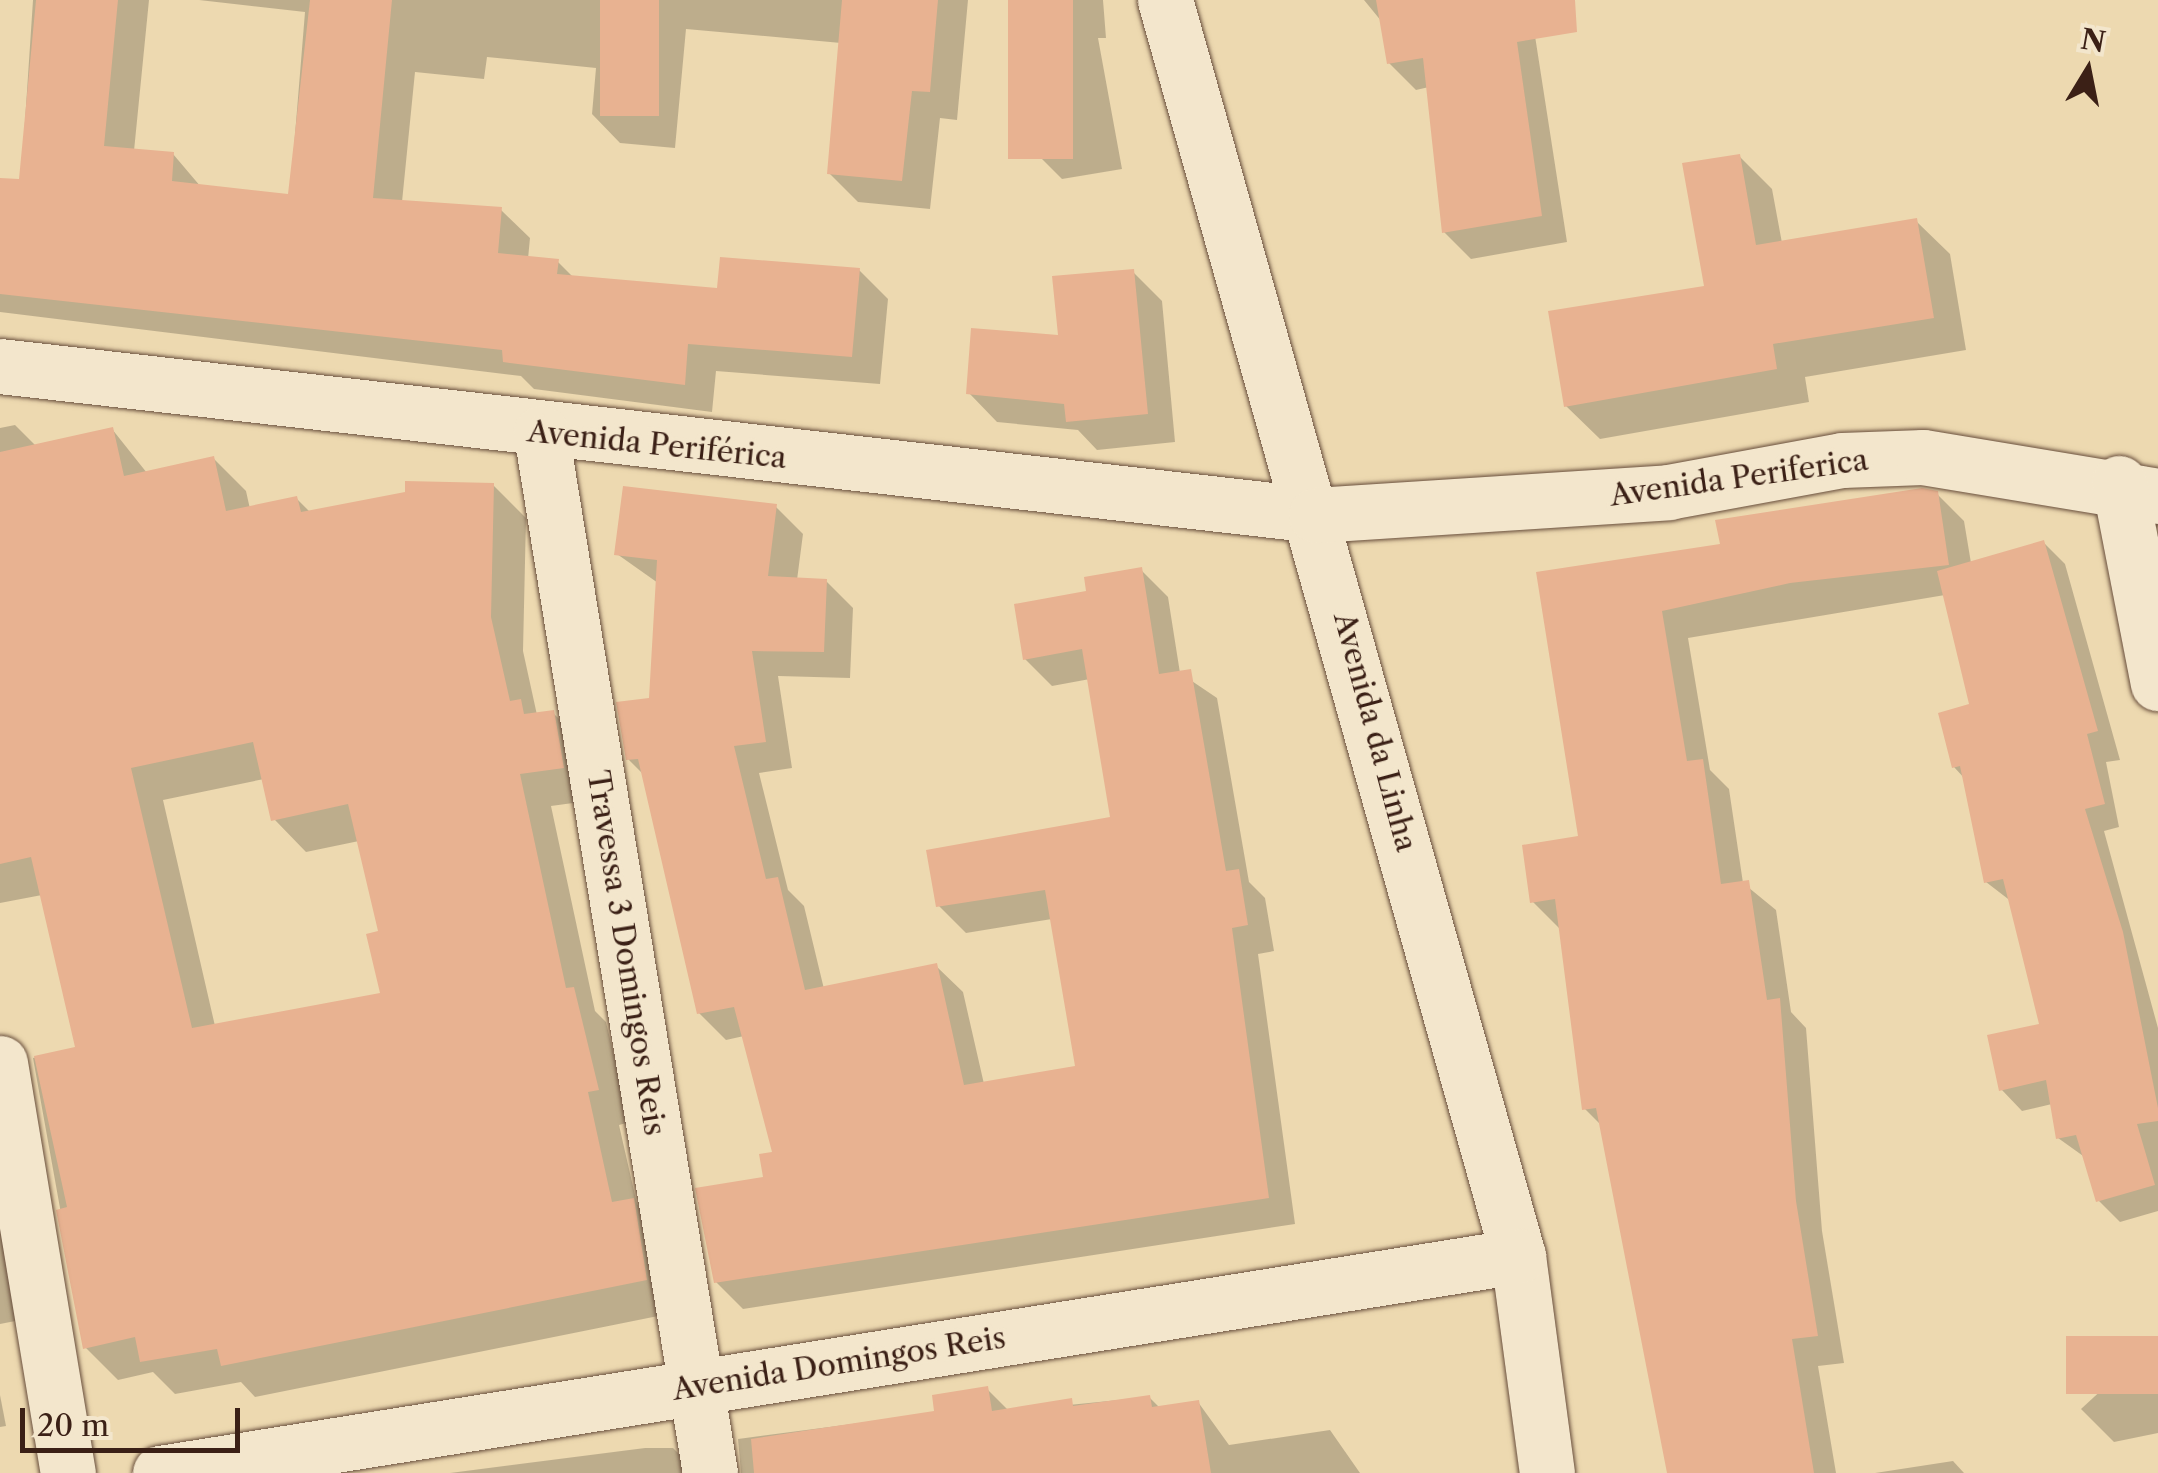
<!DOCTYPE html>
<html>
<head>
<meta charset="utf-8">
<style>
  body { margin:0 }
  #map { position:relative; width:2158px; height:1473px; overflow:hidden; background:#edd9b0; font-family:"Libre Caslon Text",serif }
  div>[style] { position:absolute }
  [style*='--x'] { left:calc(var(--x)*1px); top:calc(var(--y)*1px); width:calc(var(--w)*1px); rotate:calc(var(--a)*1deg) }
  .shadow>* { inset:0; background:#0003 }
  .building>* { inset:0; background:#e8b291; transform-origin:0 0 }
  .roads { filter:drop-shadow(0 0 2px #684e3c) drop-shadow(0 0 2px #684e3c) }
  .minor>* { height:55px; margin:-27.5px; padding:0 27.5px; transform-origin:27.5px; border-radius:27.5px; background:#f3e6cc }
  span { translate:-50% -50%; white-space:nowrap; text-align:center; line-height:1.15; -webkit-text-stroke:8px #f3e6cc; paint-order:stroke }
  .street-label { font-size:30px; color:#3b2016 }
  .north { position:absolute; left:2038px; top:20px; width:100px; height:100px; -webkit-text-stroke:8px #f3e6cc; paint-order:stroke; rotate:10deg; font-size:28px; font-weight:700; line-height:40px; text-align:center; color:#3b2016 }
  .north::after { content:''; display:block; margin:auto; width:35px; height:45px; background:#3b2016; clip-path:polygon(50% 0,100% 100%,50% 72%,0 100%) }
  .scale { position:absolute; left:20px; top:1408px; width:220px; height:45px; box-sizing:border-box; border:5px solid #3b2016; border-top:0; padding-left:12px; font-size:30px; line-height:35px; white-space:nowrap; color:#3b2016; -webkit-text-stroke:8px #f3e6cc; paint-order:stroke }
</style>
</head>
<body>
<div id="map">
  <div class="shadow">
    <i style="clip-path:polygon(33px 0,149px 0,134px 151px,173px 154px,201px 187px,290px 196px,305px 12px,199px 0,968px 0,957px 120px,940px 118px,930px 209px,858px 202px,829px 173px,841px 43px,686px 29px,675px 148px,620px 143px,592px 114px,596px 68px,487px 57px,484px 79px,415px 72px,402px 202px,501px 210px,530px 238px,528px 259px,558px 262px,574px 278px,720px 290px,859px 270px,888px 299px,880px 384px,716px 371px,712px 412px,534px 389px,521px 376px,0 312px,0 180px,21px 182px)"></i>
    <i style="clip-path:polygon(1011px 0,1103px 0,1106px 38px,1098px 38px,1122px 169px,1062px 179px,1039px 156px)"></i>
    <i style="clip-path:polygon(1364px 0,1509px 0,1533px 23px,1567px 242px,1471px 259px,1444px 232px,1429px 87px,1416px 90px,1389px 63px,1382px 22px)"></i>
    <i style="clip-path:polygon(1739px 156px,1772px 189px,1782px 243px,1916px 221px,1950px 254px,1966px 350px,1805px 377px,1809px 402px,1600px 439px,1566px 406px,1706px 289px)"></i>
    <i style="clip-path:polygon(1133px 272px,1162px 301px,1175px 442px,1097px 450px,1078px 430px,997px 422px,969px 393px,1061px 338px)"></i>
    <i style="clip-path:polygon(evenodd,15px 425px,37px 447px,112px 429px,147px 473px,213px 458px,246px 491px,250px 509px,297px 499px,311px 513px,493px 485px,526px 518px,523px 651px,537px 715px,553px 713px,586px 745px,595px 800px,551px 806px,595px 1011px,606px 1022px,630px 1122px,619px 1125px,637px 1204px,665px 1233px,678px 1312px,255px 1397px,241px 1382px,175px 1394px,153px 1372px,118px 1380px,85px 1347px,33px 1058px,78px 1049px,42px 895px,0 903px,0 428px,15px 425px,264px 779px,274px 819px,306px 852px,359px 841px,381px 933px,383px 995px,215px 1026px,163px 800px,264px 779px)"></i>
    <i style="clip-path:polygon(1937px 494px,1964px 521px,1971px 563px,2044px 543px,2065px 564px,2120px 760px,2106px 762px,2119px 827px,2104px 831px,2158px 1028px,2158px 1211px,2120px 1222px,2098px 1200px,2086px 1158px,2058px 1138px,2052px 1104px,2022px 1111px,2001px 1089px,2042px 1026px,2012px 902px,1986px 882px,1965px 779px,1954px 767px,1972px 706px,1945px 595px,1688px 638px,1710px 770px,1729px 789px,1743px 883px,1776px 910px,1791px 1012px,1806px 1028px,1822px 1231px,1844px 1363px,1818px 1366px,1836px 1473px,1749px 1473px,1602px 1126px,1585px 1109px,1561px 930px,1533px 902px,1581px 838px,1539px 574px,1723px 546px)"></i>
    <i style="clip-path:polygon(776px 507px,803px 534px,797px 580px,826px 581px,853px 608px,850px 678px,778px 676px,792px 768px,759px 773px,788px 890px,804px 906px,824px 989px,936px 966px,963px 992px,984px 1084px,1078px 1068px,1052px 919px,966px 933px,939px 906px,1113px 819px,1090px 679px,1052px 686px,1025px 659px,1089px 593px,1141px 570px,1168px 597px,1180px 673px,1217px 698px,1249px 882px,1265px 898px,1274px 951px,1258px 954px,1295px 1224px,743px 1309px,716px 1282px,775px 1154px,744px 1036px,726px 1040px,699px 1013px,644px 775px,628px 759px,652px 700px,658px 583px,617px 554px)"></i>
    <i style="clip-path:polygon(0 1104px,36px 1317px,0 1324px)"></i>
    <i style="clip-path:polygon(2158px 1338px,2158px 1433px,2114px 1442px,2081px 1409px)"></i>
    <i style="clip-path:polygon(987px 1389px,1009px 1411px,1149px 1397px,1160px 1408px,1198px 1402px,1229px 1445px,1330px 1430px,1360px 1473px,741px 1473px,738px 1439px,937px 1413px)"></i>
    <i style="clip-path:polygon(0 1395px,6px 1426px,0 1427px)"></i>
    <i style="clip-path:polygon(645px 1448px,673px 1448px,698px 1473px,450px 1473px)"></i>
    <i style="clip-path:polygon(1953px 1461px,1964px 1473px,1875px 1473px)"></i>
  </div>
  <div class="building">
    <i style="clip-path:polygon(36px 0,118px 0,104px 146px,174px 152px,172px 181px,288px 194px,310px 0,392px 0,373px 198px,502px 207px,498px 253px,559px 259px,557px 274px,717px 288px,720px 257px,860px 268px,852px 357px,688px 344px,685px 385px,503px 362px,502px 350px,0 294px,0 178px,19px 179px)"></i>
    <i style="left:600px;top:0;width:59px;height:116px"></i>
    <i style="clip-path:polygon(842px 0,938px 0,930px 92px,912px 91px,902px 181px,827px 174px)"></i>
    <i style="left:1008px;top:0;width:65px;height:159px"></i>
    <i style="clip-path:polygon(1376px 0,1575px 0,1577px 32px,1517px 42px,1542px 216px,1442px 233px,1423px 58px,1387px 64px)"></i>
    <i style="clip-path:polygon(1740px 154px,1756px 245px,1917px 218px,1934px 318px,1773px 344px,1777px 369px,1564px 407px,1548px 311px,1704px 286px,1682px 163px)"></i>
    <i style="clip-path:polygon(1134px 269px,1148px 414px,1066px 422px,1064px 404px,966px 394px,971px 328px,1058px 335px,1052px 276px)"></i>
    <i style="clip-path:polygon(evenodd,113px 427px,124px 476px,214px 456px,226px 511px,297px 496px,301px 512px,405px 492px,405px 481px,494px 483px,491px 617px,510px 701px,521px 699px,524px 714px,554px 710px,564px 768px,520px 774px,566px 988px,574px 987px,599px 1090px,588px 1092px,612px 1202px,634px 1198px,647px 1280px,221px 1366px,217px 1349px,140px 1362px,135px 1337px,83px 1349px,56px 1210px,67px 1207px,34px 1056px,75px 1047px,31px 857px,0 864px,0 452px,113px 427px,253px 742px,271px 821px,348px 804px,378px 931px,366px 934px,380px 993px,192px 1028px,131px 768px,253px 742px)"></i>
    <i style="clip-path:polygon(623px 486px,777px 504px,768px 576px,827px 579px,824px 652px,752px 651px,766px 742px,734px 746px,766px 879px,778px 877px,805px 990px,937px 963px,964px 1085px,1075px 1066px,1045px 890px,936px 907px,926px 850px,1110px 817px,1082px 649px,1023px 660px,1014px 604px,1086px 591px,1084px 577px,1142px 567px,1159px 674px,1191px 669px,1226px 871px,1239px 869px,1248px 925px,1232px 928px,1269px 1198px,714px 1283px,695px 1188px,763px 1177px,759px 1154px,772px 1152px,734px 1007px,697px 1014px,638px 759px,626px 760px,616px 702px,649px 698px,657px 560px,614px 555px)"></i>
    <i style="clip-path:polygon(1922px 488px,1938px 491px,1949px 565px,1790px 583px,1662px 611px,1687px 761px,1703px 759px,1721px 884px,1749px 880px,1767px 1000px,1780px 998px,1796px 1201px,1818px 1336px,1792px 1339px,1814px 1473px,1667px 1473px,1596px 1108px,1582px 1110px,1555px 899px,1530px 903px,1522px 845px,1578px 836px,1536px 572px,1720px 544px,1715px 520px)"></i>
    <i style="clip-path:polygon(2044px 540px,2098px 731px,2087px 734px,2105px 804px,2085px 809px,2123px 932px,2158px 1108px,2158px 1121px,2137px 1124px,2155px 1185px,2096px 1202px,2076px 1135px,2056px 1139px,2046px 1080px,1999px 1091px,1987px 1035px,2039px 1024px,2003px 879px,1984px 883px,1960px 766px,1952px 768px,1938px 713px,1969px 704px,1937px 571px)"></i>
    <i style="left:2158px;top:1336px;width:58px;height:92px;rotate:90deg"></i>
    <i style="clip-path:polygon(988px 1386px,992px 1411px,1072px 1398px,1073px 1406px,1150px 1395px,1152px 1407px,1199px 1400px,1211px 1473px,754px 1473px,751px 1439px,934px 1411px,932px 1395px)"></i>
  </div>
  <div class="roads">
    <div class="minor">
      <i style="--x:1165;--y:0;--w:1305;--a:74.3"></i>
      <i style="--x:1518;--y:1256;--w:219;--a:82.4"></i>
      <i style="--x:0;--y:366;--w:1324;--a:6.46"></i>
      <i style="--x:1316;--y:515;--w:353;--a:-3.7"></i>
      <i style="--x:1668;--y:492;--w:177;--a:-10.4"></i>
      <i style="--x:1842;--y:460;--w:81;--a:-2.1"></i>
      <i style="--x:1923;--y:457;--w:238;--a:9.4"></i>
      <i style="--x:541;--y:433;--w:1054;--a:80.77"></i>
      <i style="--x:2119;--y:483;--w:204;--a:79"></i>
      <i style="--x:0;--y:1063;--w:416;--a:80.6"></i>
      <i style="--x:160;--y:1473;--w:1375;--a:-9.08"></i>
    </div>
  </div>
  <div class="street-label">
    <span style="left:657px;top:445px;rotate:6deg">Avenida Periférica</span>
    <span style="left:1739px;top:478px;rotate:-8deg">Avenida Periferica</span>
    <span style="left:1375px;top:732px;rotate:75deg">Avenida da Linha</span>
    <span style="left:626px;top:953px;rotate:81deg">Travessa 3 Domingos Reis</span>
    <span style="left:839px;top:1364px;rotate:-9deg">Avenida Domingos Reis</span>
  </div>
  <div class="north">N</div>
  <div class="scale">20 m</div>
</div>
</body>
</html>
